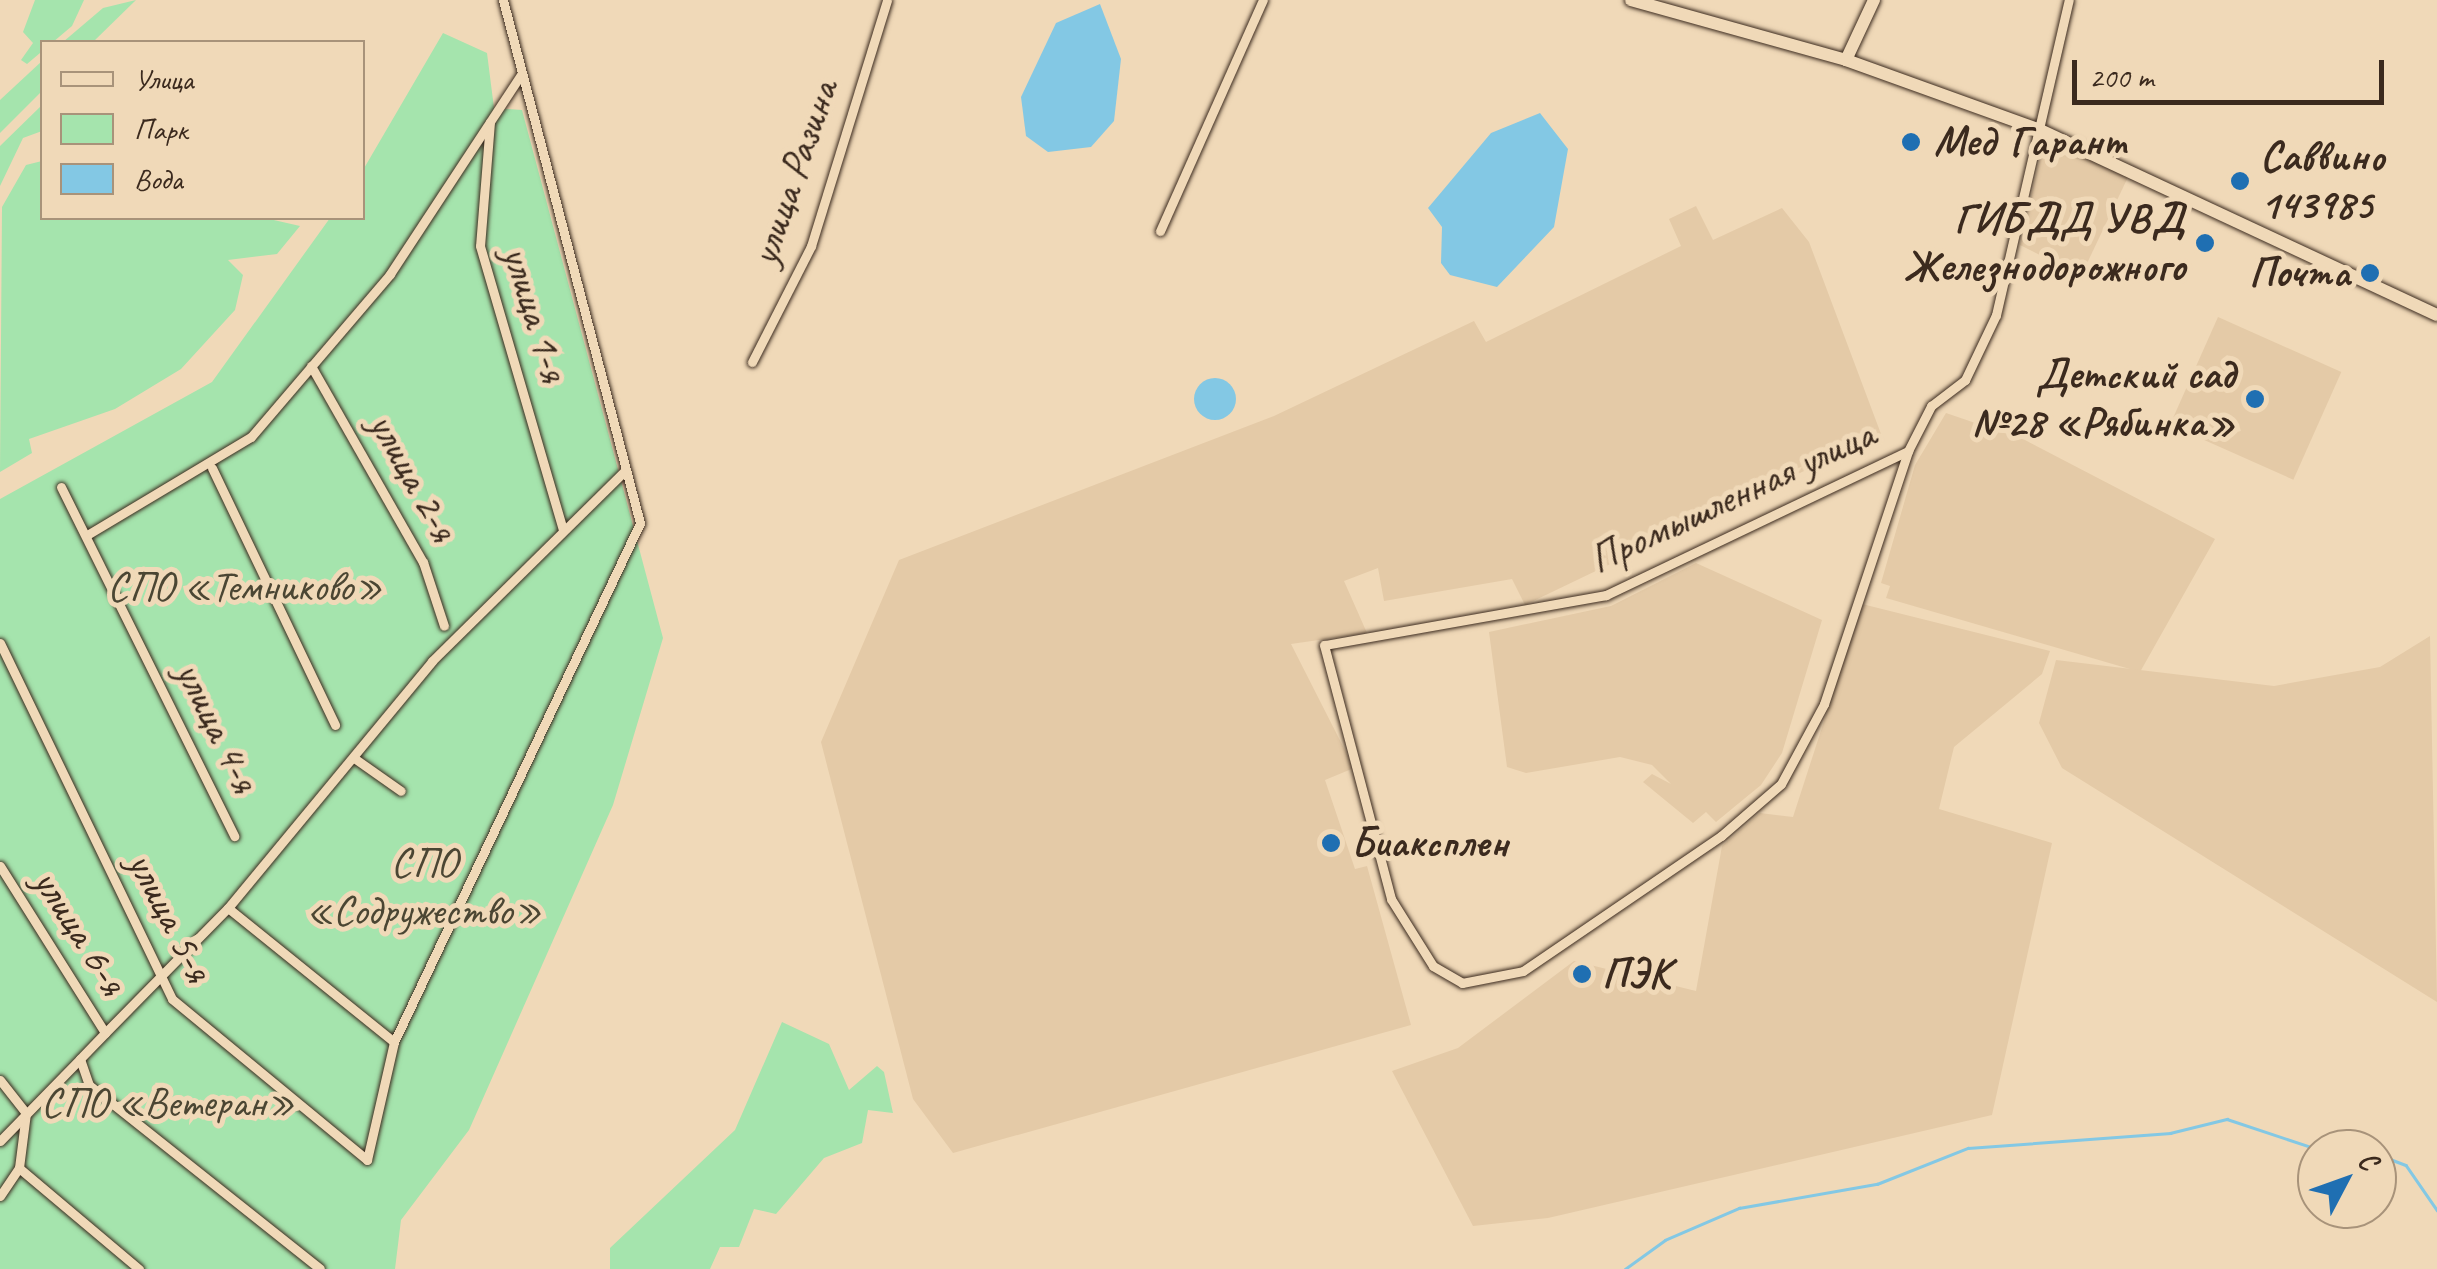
<!DOCTYPE html>
<html>
<head>
<meta charset="utf-8">
<style>
  body { margin:0 }
  #map { position:relative; width:2437px; height:1269px; overflow:hidden; background:#f0d9b8; font-family:Caveat,sans-serif }
  div>[style] { position:absolute }
  [style*='--x'] { left:calc(var(--x)*1px); top:calc(var(--y)*1px); width:calc(var(--w)*1px); rotate:calc(var(--a)*1deg) }
  .built>* { inset:0; background:#e4caa7; transform-origin:0 0 }
  .green>* { inset:0; background:#a5e4ad }
  .water>* { inset:0; background:#83c8e4 }
  .round { border-radius:50% }
  .stream>* { height:2.5px; margin:-1.25px; padding:0 1.25px; transform-origin:1.25px; border-radius:1.25px; background:#83c8e4 }
  .roads { filter:drop-shadow(0 0 2px #3b2a1e) drop-shadow(0 0 2px #3b2a1e) }
  .street>* { height:9px; margin:-4.5px; padding:0 4.5px; transform-origin:4.5px; border-radius:4.5px; background:#f0d9b8 }
  .secondary>* { height:12px; margin:-6px; padding:0 6px; transform-origin:6px; border-radius:6px; background:#f0d9b8 }
  .dots>* { width:28px; height:28px; translate:-50% -50%; box-sizing:border-box; border:5px solid #f0d9b8; border-radius:50% }
  span { translate:-50% -50%; white-space:nowrap; text-align:center; line-height:1.15; -webkit-text-stroke:10px #f0d9b8; paint-order:stroke }
  .poi-label { font-size:42px; color:#3b2a1e; font-weight:700 }
  .left { translate:0 -50%; text-align:left }
  .right { translate:-100% -50%; text-align:right }
  .street-label { font-size:42px; color:#3b2a1e }
  .park-label { font-size:42px; color:#4b4633 }
  .legend { position:absolute; left:40px; top:40px; width:325px; height:180px; box-sizing:border-box; background:#f0d9b8; border:2px solid #a8937a; margin:0; padding:12px 18px; list-style:none; font-size:30px; color:#3b2a1e }
  .legend li { display:flex; align-items:center; gap:20px; height:50px }
  .legend b { width:50px; border:2px solid #a8937a }
  .north { position:absolute; left:2297px; top:1129px; width:100px; height:100px; box-sizing:border-box; background:#f0d9b8; border:2px solid #a8937a; border-radius:50%; rotate:49deg; font-size:28px; font-weight:700; line-height:40px; text-align:center; color:#3b2a1e }
  .north::after { content:''; display:block; margin:auto; width:35px; height:45px; background:#1f6fb2; clip-path:polygon(50% 0,100% 100%,50% 72%,0 100%) }
  .scale { position:absolute; left:2072px; top:60px; width:312px; height:45px; box-sizing:border-box; border:5px solid #3b2a1e; border-top:0; padding-left:12px; font-size:30px; line-height:35px; white-space:nowrap; color:#3b2a1e; -webkit-text-stroke:8px #f0d9b8; paint-order:stroke }
</style>
</head>
<body>
<div id="map">
  <div class="built">
    <i style="clip-path:polygon(2061px 144px,2129px 175px,2081px 276px,2020px 245px,2040px 158px)"></i>
    <i style="clip-path:polygon(1696px 206px,1713px 240px,1782px 208px,1809px 242px,1881px 434px,1525px 605px,1512px 579px,1384px 601px,1378px 568px,1344px 581px,1367px 633px,1291px 644px,1354px 768px,1325px 780px,1355px 869px,1367px 866px,1411px 1025px,953px 1153px,913px 1099px,821px 742px,899px 560px,1274px 416px,1474px 321px,1486px 342px,1681px 246px,1669px 219px)"></i>
    <i style="left:2218px;top:317px;width:135px;height:118px;rotate:24deg"></i>
    <i style="clip-path:polygon(1946px 413px,2025px 440px,2215px 539px,2140px 672px,1886px 598px,1890px 586px,1881px 583px,1915px 465px)"></i>
    <i style="clip-path:polygon(1696px 563px,1822px 620px,1782px 753px,1761px 785px,1716px 822px,1706px 812px,1693px 823px,1643px 782px,1652px 774px,1671px 784px,1652px 765px,1620px 757px,1526px 773px,1507px 767px,1489px 632px,1611px 606px)"></i>
    <i style="clip-path:polygon(1862px 604px,2050px 651px,2042px 674px,1954px 747px,1939px 809px,2052px 843px,1992px 1115px,1548px 1218px,1473px 1226px,1392px 1071px,1458px 1048px,1574px 961px,1696px 991px,1722px 846px,1760px 813px,1793px 817px)"></i>
    <i style="clip-path:polygon(2430px 636px,2437px 1002px,2062px 768px,2039px 723px,2056px 660px,2274px 686px,2380px 667px)"></i>
  </div>
  <div class="green">
    <i style="clip-path:polygon(35px 0,84px 0,72px 26px,27px 64px,21px 60px,33px 43px,23px 32px)"></i>
    <i style="clip-path:polygon(136px 0,93px 42px,63px 42px,103px 8px)"></i>
    <i style="clip-path:polygon(443px 33px,487px 53px,494px 108px,522px 110px,663px 638px,613px 805px,469px 1130px,401px 1220px,395px 1269px,0 1269px,0 499px,212px 382px,330px 218px,362px 218px,363px 170px)"></i>
    <i style="clip-path:polygon(42px 61px,42px 91px,0 133px,0 100px)"></i>
    <i style="clip-path:polygon(42px 105px,42px 131px,23px 138px,0 186px,0 146px)"></i>
    <i style="clip-path:polygon(42px 161px,42px 218px,265px 218px,300px 226px,277px 254px,228px 260px,243px 275px,235px 310px,181px 369px,115px 409px,29px 439px,32px 453px,0 472px,2px 207px,26px 165px)"></i>
    <i style="clip-path:polygon(782px 1022px,829px 1044px,849px 1090px,877px 1066px,884px 1072px,893px 1113px,868px 1110px,862px 1143px,824px 1158px,776px 1214px,754px 1209px,739px 1247px,720px 1247px,710px 1269px,610px 1269px,610px 1248px,735px 1130px)"></i>
  </div>
  <div class="water">
    <i style="clip-path:polygon(1100px 4px,1121px 59px,1114px 121px,1091px 147px,1048px 152px,1026px 136px,1021px 97px,1056px 23px)"></i>
    <i style="clip-path:polygon(1540px 113px,1568px 149px,1554px 227px,1497px 287px,1450px 275px,1441px 263px,1442px 227px,1428px 208px,1491px 133px)"></i>
    <i class="round" style="left:1194px;top:378px;width:42px;height:42px"></i>
  </div>
  <div class="stream">
    <i style="--x:2377;--y:1154;--w:31;--a:21"></i>
    <i style="--x:2406;--y:1165;--w:55;--a:55.4"></i>
    <i style="--x:1625;--y:1269;--w:49;--a:-35.9"></i>
    <i style="--x:1665;--y:1240;--w:81;--a:-23.4"></i>
    <i style="--x:1739;--y:1208;--w:140;--a:-9.9"></i>
    <i style="--x:1877;--y:1184;--w:98;--a:-21.6"></i>
    <i style="--x:1968;--y:1148;--w:203;--a:-4.2"></i>
    <i style="--x:2170;--y:1133;--w:59;--a:-13.8"></i>
    <i style="--x:2227;--y:1119;--w:95;--a:18.4"></i>
  </div>
  <div class="roads">
    <div class="street">
      <i style="--x:490;--y:122;--w:124;--a:94.6"></i>
      <i style="--x:480;--y:246;--w:295;--a:73.7"></i>
      <i style="--x:1160;--y:231;--w:253;--a:-66"></i>
      <i style="--x:752;--y:362;--w:130;--a:-63"></i>
      <i style="--x:811;--y:246;--w:257;--a:-72.8"></i>
      <i style="--x:311;--y:366;--w:226;--a:60.3"></i>
      <i style="--x:423;--y:562;--w:67;--a:71.8"></i>
      <i style="--x:1908;--y:451;--w:335;--a:154.5"></i>
      <i style="--x:1606;--y:595;--w:286;--a:169.9"></i>
      <i style="--x:1324;--y:645;--w:263;--a:75.2"></i>
      <i style="--x:1391;--y:899;--w:79;--a:57.9"></i>
      <i style="--x:1433;--y:966;--w:34;--a:30"></i>
      <i style="--x:1462;--y:983;--w:62;--a:-11.1"></i>
      <i style="--x:1523;--y:971;--w:240;--a:-34.3"></i>
      <i style="--x:1721;--y:836;--w:79;--a:-40.9"></i>
      <i style="--x:1781;--y:784;--w:91;--a:-61.7"></i>
      <i style="--x:1824;--y:704;--w:267;--a:-71.6"></i>
      <i style="--x:1908;--y:451;--w:51;--a:-62.9"></i>
      <i style="--x:1931;--y:406;--w:43;--a:-37.4"></i>
      <i style="--x:1965;--y:380;--w:72;--a:-64.5"></i>
      <i style="--x:1996;--y:315;--w:323;--a:-77"></i>
      <i style="--x:212;--y:468;--w:285;--a:64.4"></i>
      <i style="--x:61;--y:487;--w:390;--a:63.6"></i>
      <i style="--x:87;--y:535;--w:191;--a:-30.9"></i>
      <i style="--x:251;--y:437;--w:214;--a:-49.5"></i>
      <i style="--x:390;--y:274;--w:240;--a:-56.7"></i>
      <i style="--x:0;--y:643;--w:395;--a:64.2"></i>
      <i style="--x:172;--y:999;--w:253;--a:39.5"></i>
      <i style="--x:367;--y:1160;--w:121;--a:-77.1"></i>
      <i style="--x:394;--y:1042;--w:574;--a:-64.64"></i>
      <i style="--x:640;--y:523;--w:541;--a:-104.68"></i>
      <i style="--x:354;--y:758;--w:57;--a:35.1"></i>
      <i style="--x:0;--y:866;--w:197;--a:57.8"></i>
      <i style="--x:105;--y:1033;--w:36;--a:134"></i>
      <i style="--x:80;--y:1059;--w:28;--a:71"></i>
      <i style="--x:89;--y:1085;--w:295;--a:38.5"></i>
      <i style="--x:228;--y:908;--w:213;--a:38.9"></i>
      <i style="--x:105;--y:1033;--w:175;--a:-45.5"></i>
      <i style="--x:228;--y:908;--w:320;--a:-50.4"></i>
      <i style="--x:432;--y:661;--w:271;--a:-44.6"></i>
      <i style="--x:0;--y:1080;--w:42;--a:51.8"></i>
      <i style="--x:26;--y:1113;--w:55;--a:97.3"></i>
      <i style="--x:19;--y:1168;--w:157;--a:40.1"></i>
      <i style="--x:0;--y:1141;--w:115;--a:-45.7"></i>
      <i style="--x:0;--y:1196;--w:34;--a:-56"></i>
    </div>
    <div class="secondary">
      <i style="--x:1631;--y:0;--w:223;--a:15.6"></i>
      <i style="--x:1846;--y:60;--w:204;--a:19.8"></i>
      <i style="--x:2038;--y:129;--w:440;--a:25"></i>
      <i style="--x:1846;--y:60;--w:66;--a:-65"></i>
    </div>
  </div>
  <div class="dots">
    <i style="left:1911px;top:142px;background:#1f6fb2"></i>
    <i style="left:2240px;top:181px;background:#1f6fb2"></i>
    <i style="left:2205px;top:243px;background:#1f6fb2"></i>
    <i style="left:2370px;top:273px;background:#1f6fb2"></i>
    <i style="left:2255px;top:399px;background:#1f6fb2"></i>
    <i style="left:1331px;top:843px;background:#1f6fb2"></i>
    <i style="left:1582px;top:974px;background:#1f6fb2"></i>
  </div>
  <div class="poi-label">
    <span class="left" style="left:1934px;top:142px">Мед Гарант</span>
    <span class="left" style="left:2260px;top:181px">Саввино<br>143985</span>
    <span class="right" style="left:2185px;top:243px">ГИБДД УВД<br>Железнодорожного</span>
    <span class="right" style="left:2350px;top:273px">Почта</span>
    <span class="right" style="left:2235px;top:399px">Детский сад<br>№28 «Рябинка»</span>
    <span class="left" style="left:1351px;top:843px">Биаксплен</span>
    <span class="left" style="left:1602px;top:974px">ПЭК</span>
  </div>
  <div class="street-label">
    <span style="left:794px;top:173px;rotate:-71deg">улица Разина</span>
    <span style="left:535px;top:314px;rotate:73deg">улица 1-я</span>
    <span style="left:413px;top:477px;rotate:61deg">улица 2-я</span>
    <span style="left:1732px;top:497px;rotate:-25deg">Промышленная улица</span>
    <span style="left:217px;top:727px;rotate:64deg">улица 4-я</span>
    <span style="left:170px;top:917px;rotate:63deg">улица 5-я</span>
    <span style="left:80px;top:932px;rotate:58deg">улица 6-я</span>
  </div>
  <div class="park-label">
    <span style="left:245px;top:587px">СПО «Темниково»</span>
    <span style="left:424px;top:887px">СПО<br>«Содружество»</span>
    <span style="left:168px;top:1103px">СПО «Ветеран»</span>
  </div>
  <ul class="legend">
  <li><b style="height:12px;background:#f0d9b8"></b>Улица</li>
  <li><b style="height:28px;background:#a5e4ad"></b>Парк</li>
  <li><b style="height:28px;background:#83c8e4"></b>Вода</li>
  </ul>
  <div class="north">С</div>
  <div class="scale">200 m</div>
</div>
</body>
</html>
